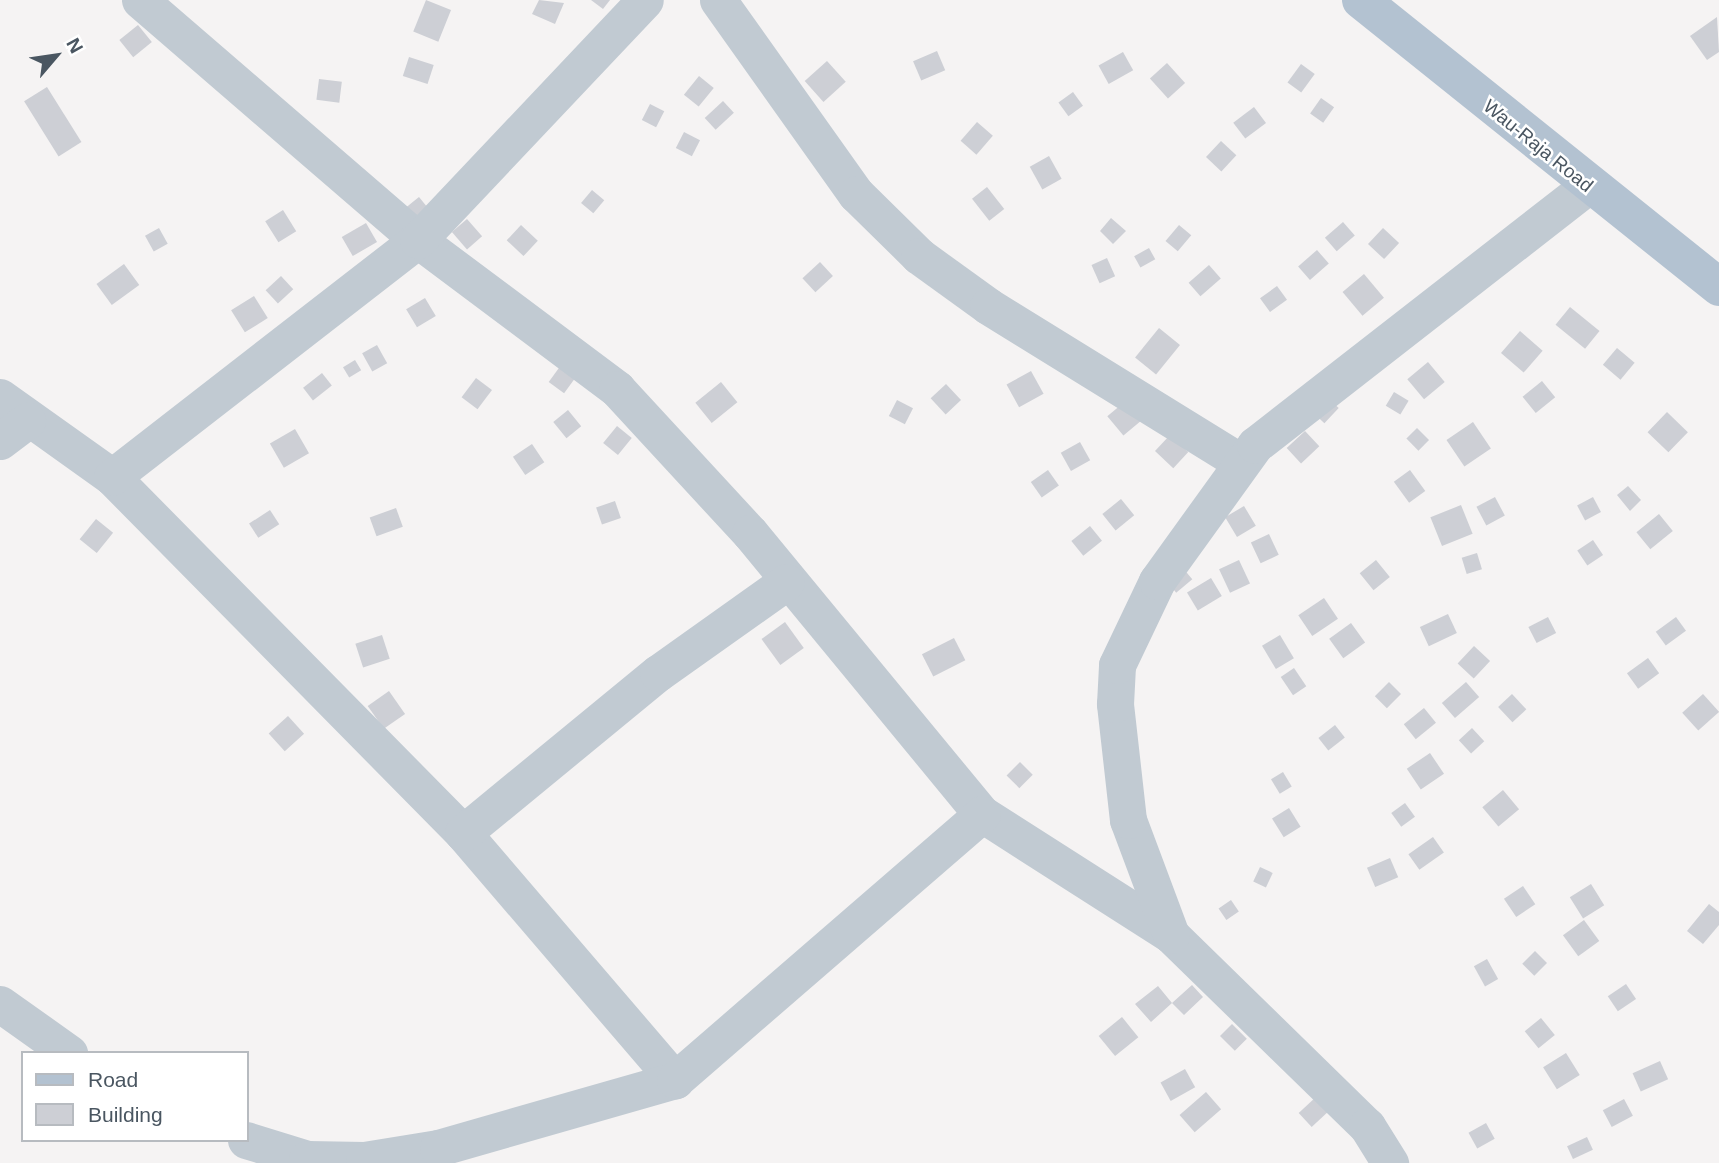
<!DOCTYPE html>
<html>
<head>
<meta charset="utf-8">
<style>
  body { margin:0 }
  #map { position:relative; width:1719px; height:1163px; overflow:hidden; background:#f5f3f3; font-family:Helvetica,sans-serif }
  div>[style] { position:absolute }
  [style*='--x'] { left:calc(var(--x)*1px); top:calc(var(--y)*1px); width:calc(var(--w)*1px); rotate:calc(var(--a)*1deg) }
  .building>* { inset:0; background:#cdcfd5; transform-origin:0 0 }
  .street>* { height:37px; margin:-18.5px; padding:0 18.5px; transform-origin:18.5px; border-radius:18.5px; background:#c1cad2 }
  .primary>* { height:38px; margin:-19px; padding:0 19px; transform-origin:19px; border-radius:19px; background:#b3c2d1 }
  span { translate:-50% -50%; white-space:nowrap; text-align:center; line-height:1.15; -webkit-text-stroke:5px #fff; paint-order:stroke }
  .street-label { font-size:19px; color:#4a5661 }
  .legend { position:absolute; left:21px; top:1051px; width:228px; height:91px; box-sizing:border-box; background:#fff; border:2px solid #b7bbc0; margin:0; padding:9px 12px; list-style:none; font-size:21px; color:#4a5661 }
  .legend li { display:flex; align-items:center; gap:14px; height:35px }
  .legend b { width:35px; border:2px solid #b7bbc0 }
  .north { position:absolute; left:21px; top:21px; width:70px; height:70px; -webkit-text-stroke:5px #fff; paint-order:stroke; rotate:61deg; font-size:19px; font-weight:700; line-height:28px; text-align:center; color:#4a5661 }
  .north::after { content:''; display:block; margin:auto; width:24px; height:32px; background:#4a5661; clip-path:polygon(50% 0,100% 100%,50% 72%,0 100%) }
</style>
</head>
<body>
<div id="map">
  <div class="building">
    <i style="left:426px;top:0;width:27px;height:34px;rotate:22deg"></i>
    <i style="clip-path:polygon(539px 0,564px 3px,555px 24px,532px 14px)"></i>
    <i style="clip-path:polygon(591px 0,610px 0,603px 9px)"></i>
    <i style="clip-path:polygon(1717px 17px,1719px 52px,1707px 60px,1690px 36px)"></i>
    <i style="left:138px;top:25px;width:22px;height:24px;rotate:51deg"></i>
    <i style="left:937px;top:51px;width:21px;height:26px;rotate:67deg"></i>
    <i style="left:1123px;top:52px;width:21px;height:28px;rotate:61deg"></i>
    <i style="left:409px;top:57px;width:26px;height:20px;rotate:18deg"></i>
    <i style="left:827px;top:61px;width:28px;height:30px;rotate:48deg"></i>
    <i style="left:1167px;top:63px;width:27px;height:23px;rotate:48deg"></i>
    <i style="left:1301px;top:64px;width:17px;height:23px;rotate:36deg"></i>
    <i style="left:699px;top:76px;width:19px;height:24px;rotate:39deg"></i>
    <i style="left:319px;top:79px;width:23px;height:21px;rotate:7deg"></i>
    <i style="left:47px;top:87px;width:65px;height:27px;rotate:58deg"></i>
    <i style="left:1073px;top:92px;width:17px;height:18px;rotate:54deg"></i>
    <i style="left:1321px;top:98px;width:16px;height:19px;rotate:35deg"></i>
    <i style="left:723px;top:101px;width:16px;height:25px;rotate:47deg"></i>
    <i style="left:650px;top:104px;width:16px;height:18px;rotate:27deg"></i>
    <i style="left:1254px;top:107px;width:20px;height:26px;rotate:53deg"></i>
    <i style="left:977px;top:122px;width:21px;height:25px;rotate:41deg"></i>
    <i style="left:684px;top:132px;width:18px;height:18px;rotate:27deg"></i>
    <i style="left:1221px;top:141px;width:21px;height:22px;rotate:43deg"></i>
    <i style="left:1049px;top:156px;width:26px;height:22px;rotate:61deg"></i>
    <i style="left:987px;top:187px;width:28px;height:19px;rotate:52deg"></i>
    <i style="left:592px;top:190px;width:16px;height:17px;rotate:40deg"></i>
    <i style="left:419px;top:197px;width:19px;height:26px;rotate:51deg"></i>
    <i style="left:283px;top:210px;width:25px;height:21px;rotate:58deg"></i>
    <i style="clip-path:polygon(1111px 218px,1126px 231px,1113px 244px,1100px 231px)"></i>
    <i style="left:467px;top:219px;width:23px;height:20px;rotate:49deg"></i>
    <i style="left:1343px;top:222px;width:18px;height:24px;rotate:49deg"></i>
    <i style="left:366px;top:223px;width:22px;height:28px;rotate:60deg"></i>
    <i style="left:521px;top:225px;width:23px;height:21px;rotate:43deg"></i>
    <i style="left:1179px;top:225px;width:16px;height:21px;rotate:40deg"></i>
    <i style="left:159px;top:228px;width:18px;height:16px;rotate:61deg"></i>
    <i style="left:1383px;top:228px;width:22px;height:22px;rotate:43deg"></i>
    <i style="left:1149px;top:248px;width:13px;height:17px;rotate:61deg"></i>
    <i style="left:1317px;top:250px;width:18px;height:25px;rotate:49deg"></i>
    <i style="left:1107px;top:258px;width:20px;height:17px;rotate:66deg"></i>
    <i style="left:820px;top:262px;width:19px;height:24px;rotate:47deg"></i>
    <i style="left:124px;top:264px;width:26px;height:34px;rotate:54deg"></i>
    <i style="left:1209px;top:265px;width:18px;height:27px;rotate:49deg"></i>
    <i style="left:1364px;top:274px;width:31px;height:28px;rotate:50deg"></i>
    <i style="left:281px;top:276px;width:18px;height:21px;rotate:47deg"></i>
    <i style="left:1277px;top:286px;width:17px;height:21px;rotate:54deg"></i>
    <i style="left:254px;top:296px;width:26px;height:27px;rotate:58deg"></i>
    <i style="left:425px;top:298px;width:21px;height:22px;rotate:59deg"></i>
    <i style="left:1570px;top:307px;width:38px;height:23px;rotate:39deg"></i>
    <i style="left:1159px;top:328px;width:27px;height:38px;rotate:39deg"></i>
    <i style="left:1520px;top:331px;width:30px;height:29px;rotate:41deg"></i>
    <i style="left:377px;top:345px;width:21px;height:17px;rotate:61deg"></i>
    <i style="left:1617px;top:348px;width:23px;height:22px;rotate:40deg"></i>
    <i style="left:355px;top:360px;width:12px;height:14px;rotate:59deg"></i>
    <i style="left:564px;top:361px;width:19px;height:26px;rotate:36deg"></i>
    <i style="left:1428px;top:362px;width:26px;height:27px;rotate:50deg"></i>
    <i style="left:1031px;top:371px;width:26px;height:28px;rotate:61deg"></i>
    <i style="left:322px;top:373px;width:16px;height:24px;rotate:52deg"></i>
    <i style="left:476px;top:378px;width:20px;height:24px;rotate:37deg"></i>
    <i style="left:1542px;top:381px;width:21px;height:25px;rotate:51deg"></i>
    <i style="left:721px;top:382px;width:26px;height:33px;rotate:51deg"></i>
    <i style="left:946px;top:384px;width:22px;height:21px;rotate:47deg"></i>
    <i style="left:1394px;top:392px;width:17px;height:16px;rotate:31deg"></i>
    <i style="left:1327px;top:397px;width:16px;height:21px;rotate:43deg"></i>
    <i style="left:1128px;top:399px;width:25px;height:27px;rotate:50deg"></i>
    <i style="left:897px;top:400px;width:18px;height:18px;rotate:27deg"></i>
    <i style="left:568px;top:410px;width:21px;height:19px;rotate:51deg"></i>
    <i style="left:1667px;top:412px;width:29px;height:28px;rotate:44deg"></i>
    <i style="left:1473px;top:422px;width:32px;height:32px;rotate:56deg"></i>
    <i style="left:617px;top:426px;width:19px;height:22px;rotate:39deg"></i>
    <i style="left:1417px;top:428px;width:17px;height:15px;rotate:45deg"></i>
    <i style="left:295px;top:429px;width:28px;height:29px;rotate:60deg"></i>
    <i style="left:1305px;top:431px;width:21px;height:25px;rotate:47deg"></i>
    <i style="left:1170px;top:435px;width:25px;height:22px;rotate:43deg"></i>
    <i style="left:1080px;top:442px;width:21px;height:22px;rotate:61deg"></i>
    <i style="left:532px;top:444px;width:22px;height:23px;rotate:56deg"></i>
    <i style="left:1048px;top:470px;width:19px;height:21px;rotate:55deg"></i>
    <i style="left:1410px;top:470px;width:26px;height:20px;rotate:54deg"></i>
    <i style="clip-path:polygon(1628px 486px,1641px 500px,1630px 511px,1617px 495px)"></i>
    <i style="left:1495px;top:497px;width:21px;height:21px;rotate:62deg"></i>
    <i style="left:1593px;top:497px;width:17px;height:18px;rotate:62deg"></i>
    <i style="left:1121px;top:499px;width:21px;height:24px;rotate:51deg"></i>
    <i style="left:615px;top:501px;width:18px;height:20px;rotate:71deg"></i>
    <i style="left:1461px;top:505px;width:31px;height:33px;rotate:68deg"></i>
    <i style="left:1244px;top:506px;width:23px;height:22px;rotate:59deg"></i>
    <i style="left:396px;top:508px;width:20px;height:28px;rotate:70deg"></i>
    <i style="left:270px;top:510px;width:17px;height:25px;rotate:57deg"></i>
    <i style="left:1659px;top:514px;width:22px;height:29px;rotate:51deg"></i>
    <i style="left:96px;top:519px;width:22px;height:26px;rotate:39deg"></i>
    <i style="left:1090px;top:526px;width:19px;height:24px;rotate:51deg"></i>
    <i style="left:1269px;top:534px;width:23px;height:20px;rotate:65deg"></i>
    <i style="left:1593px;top:540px;width:18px;height:19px;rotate:56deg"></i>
    <i style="left:1477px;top:553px;width:17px;height:16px;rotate:73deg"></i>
    <i style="left:1239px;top:560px;width:26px;height:22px;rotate:65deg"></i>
    <i style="left:1376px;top:560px;width:22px;height:21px;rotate:51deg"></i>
    <i style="left:1182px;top:567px;width:16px;height:21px;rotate:50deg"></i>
    <i style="left:1211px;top:578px;width:21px;height:28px;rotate:59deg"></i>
    <i style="left:1324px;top:598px;width:25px;height:31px;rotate:56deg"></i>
    <i style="left:1448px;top:614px;width:21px;height:31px;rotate:65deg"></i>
    <i style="left:1548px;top:617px;width:18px;height:22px;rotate:63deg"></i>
    <i style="left:1676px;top:617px;width:17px;height:25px;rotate:54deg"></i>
    <i style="left:785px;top:622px;width:32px;height:29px;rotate:54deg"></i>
    <i style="left:1351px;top:623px;width:24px;height:27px;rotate:54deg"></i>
    <i style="left:382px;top:635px;width:25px;height:28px;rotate:72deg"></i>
    <i style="left:1280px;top:635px;width:27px;height:21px;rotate:59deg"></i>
    <i style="left:954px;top:638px;width:25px;height:36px;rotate:63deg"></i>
    <i style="left:1474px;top:646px;width:22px;height:24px;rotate:43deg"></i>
    <i style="left:1648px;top:658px;width:19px;height:26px;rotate:54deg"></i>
    <i style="left:1294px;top:668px;width:22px;height:16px;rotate:56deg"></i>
    <i style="left:1389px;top:682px;width:17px;height:20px;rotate:45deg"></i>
    <i style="left:1466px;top:682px;width:20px;height:32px;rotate:49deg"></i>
    <i style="left:389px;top:691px;width:28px;height:26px;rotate:55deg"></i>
    <i style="left:1512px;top:694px;width:21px;height:19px;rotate:47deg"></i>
    <i style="left:1703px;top:694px;width:24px;height:28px;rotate:48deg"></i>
    <i style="left:1424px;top:708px;width:19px;height:26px;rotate:51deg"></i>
    <i style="left:288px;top:716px;width:24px;height:26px;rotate:48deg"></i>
    <i style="left:1335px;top:725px;width:16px;height:21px;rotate:52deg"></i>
    <i style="left:1472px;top:728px;width:18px;height:18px;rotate:47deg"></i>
    <i style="left:1430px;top:753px;width:25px;height:28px;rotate:56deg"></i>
    <i style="left:1020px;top:762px;width:18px;height:19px;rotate:45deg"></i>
    <i style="left:1283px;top:772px;width:17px;height:14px;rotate:59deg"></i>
    <i style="left:1503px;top:790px;width:25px;height:27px;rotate:50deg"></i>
    <i style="left:1405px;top:803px;width:17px;height:17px;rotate:54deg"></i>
    <i style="left:1289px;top:808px;width:22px;height:20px;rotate:58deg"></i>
    <i style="left:1433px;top:837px;width:19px;height:30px;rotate:55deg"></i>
    <i style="left:1390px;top:858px;width:21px;height:25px;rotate:67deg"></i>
    <i style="left:1260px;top:867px;width:14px;height:16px;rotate:25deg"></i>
    <i style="left:1591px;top:884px;width:25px;height:25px;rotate:58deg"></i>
    <i style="left:1523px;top:886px;width:22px;height:23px;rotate:56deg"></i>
    <i style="left:1231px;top:900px;width:14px;height:15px;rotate:56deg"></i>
    <i style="clip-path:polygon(1709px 904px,1719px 912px,1719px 925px,1703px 944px,1687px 931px)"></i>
    <i style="left:1584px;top:920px;width:26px;height:26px;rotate:54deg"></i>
    <i style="left:1535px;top:951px;width:17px;height:18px;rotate:45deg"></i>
    <i style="left:1487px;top:959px;width:23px;height:15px;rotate:61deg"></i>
    <i style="left:1626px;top:984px;width:18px;height:22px;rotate:56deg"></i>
    <i style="clip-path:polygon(1192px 985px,1203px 997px,1184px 1015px,1172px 1003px,1151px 1022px,1135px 1004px,1158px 986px,1172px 1003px)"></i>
    <i style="left:1122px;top:1017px;width:26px;height:30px;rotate:51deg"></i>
    <i style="left:1541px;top:1018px;width:22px;height:21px;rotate:51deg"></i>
    <i style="left:1232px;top:1024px;width:21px;height:17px;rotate:45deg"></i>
    <i style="left:1566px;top:1053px;width:26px;height:27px;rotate:58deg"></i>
    <i style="left:1660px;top:1061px;width:20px;height:30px;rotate:66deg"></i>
    <i style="left:1185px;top:1069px;width:21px;height:28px;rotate:61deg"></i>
    <i style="left:1206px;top:1092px;width:23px;height:35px;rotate:49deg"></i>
    <i style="left:1317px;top:1096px;width:19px;height:25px;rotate:47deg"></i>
    <i style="left:1624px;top:1099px;width:19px;height:24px;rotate:62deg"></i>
    <i style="left:1486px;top:1123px;width:18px;height:20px;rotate:61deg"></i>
    <i style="left:1587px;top:1137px;width:14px;height:22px;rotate:65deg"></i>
  </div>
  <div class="street">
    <i style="--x:140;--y:0;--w:367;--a:40.8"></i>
    <i style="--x:418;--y:240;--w:249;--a:36.8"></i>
    <i style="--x:617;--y:389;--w:196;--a:47.3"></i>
    <i style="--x:750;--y:533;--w:364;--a:50.5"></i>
    <i style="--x:982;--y:814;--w:224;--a:32.6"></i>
    <i style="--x:1171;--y:935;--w:274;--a:44.3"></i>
    <i style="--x:1367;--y:1126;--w:44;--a:58.1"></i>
    <i style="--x:718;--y:0;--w:238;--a:54.6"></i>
    <i style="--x:856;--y:194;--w:88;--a:44.5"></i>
    <i style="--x:919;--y:256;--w:85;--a:35.9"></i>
    <i style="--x:988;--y:306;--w:295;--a:31.7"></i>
    <i style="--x:0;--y:397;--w:138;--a:35.5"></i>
    <i style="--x:112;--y:477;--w:500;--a:45.4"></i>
    <i style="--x:463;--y:833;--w:326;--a:49.4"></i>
    <i style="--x:0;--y:441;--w:34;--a:-37"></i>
    <i style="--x:112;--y:477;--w:387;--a:-37.8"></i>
    <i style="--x:418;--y:240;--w:330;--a:-46.6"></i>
    <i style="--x:463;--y:833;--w:252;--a:-39.4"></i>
    <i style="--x:658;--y:673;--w:157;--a:-35.4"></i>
    <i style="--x:1171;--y:935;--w:123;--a:-110.5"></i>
    <i style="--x:1128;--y:820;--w:117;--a:-96.4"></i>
    <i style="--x:1115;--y:704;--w:39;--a:-87"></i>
    <i style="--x:1117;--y:665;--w:93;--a:-64.5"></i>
    <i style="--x:1157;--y:581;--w:168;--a:-54.2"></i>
    <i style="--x:1255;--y:445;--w:420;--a:-37.9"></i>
    <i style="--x:0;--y:1004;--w:85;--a:35.4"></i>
    <i style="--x:246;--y:1140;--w:64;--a:17.3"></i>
    <i style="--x:307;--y:1159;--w:57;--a:1"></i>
    <i style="--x:364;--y:1160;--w:75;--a:-9.2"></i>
    <i style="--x:438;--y:1148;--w:247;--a:-16"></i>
    <i style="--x:675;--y:1080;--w:406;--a:-40.9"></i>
  </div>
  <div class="primary">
    <i style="--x:1361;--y:0;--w:459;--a:38.7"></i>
  </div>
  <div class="street-label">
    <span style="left:1538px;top:146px;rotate:39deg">Wau-Raja Road</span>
  </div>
  <ul class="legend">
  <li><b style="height:9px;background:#b3c2d1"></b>Road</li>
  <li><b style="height:19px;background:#cdcfd5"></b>Building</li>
  </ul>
  <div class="north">N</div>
</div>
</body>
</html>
